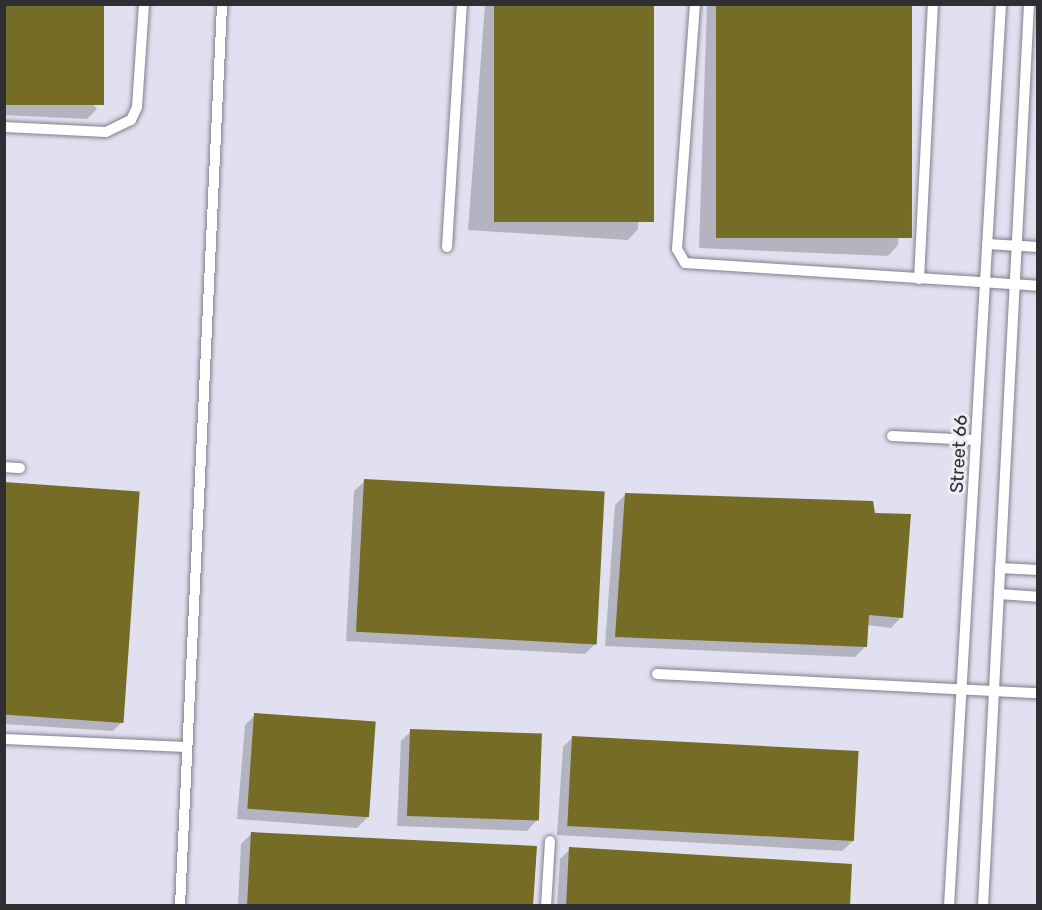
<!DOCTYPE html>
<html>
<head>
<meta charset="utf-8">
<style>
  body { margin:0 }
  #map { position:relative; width:1042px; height:910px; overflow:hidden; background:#ececf5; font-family:Rubik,sans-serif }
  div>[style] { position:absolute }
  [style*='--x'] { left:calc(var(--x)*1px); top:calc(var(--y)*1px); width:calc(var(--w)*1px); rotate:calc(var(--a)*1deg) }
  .built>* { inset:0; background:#e1e0f1; transform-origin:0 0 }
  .shadow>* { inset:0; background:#0003 }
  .building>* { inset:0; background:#756d26; transform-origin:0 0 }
  .roads { filter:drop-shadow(0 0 2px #807f88) drop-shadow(0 0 2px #807f88) }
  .lane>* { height:10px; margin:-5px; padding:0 5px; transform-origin:5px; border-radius:5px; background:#fff }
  span { translate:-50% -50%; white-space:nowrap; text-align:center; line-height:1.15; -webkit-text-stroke:6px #ececf5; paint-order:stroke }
  .street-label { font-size:18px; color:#2f2e32 }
  .frame { position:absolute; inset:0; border:6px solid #2f2e32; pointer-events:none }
</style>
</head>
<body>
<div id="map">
  <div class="built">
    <i style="left:5px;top:5px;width:1032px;height:901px"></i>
  </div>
  <div class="shadow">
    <i style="clip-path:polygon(4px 4px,97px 109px,87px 119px,4px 115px)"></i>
    <i style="clip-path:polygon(485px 4px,653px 4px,638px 229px,628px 240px,468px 230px)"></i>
    <i style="clip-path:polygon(707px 4px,910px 4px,898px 245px,888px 256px,699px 248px)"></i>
    <i style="clip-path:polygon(365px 481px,595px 644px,585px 654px,346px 641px,354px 491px)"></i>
    <i style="clip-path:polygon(4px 484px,123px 721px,113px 731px,4px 724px)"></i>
    <i style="clip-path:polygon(625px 495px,901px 617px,891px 628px,867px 625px,866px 646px,855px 657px,605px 646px,615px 505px)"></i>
    <i style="clip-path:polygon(255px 715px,367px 818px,357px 828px,237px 819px,245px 725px)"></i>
    <i style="clip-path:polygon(411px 731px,537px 820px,527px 831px,397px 826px,401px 741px)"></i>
    <i style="clip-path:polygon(573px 737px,853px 841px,842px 851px,557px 835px,563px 747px)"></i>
    <i style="clip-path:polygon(252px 833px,532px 906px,238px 906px,241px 844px)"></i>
    <i style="clip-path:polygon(570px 849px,848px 906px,557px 906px,560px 859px)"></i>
  </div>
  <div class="building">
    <i style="left:4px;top:4px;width:100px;height:101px"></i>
    <i style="left:494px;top:4px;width:160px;height:218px"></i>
    <i style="left:716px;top:4px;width:196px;height:234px"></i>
    <i style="left:364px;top:479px;width:241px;height:153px;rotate:3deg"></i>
    <i style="left:4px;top:482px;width:136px;height:232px;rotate:4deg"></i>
    <i style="clip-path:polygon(625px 493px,873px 501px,875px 513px,911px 514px,903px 618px,869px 615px,867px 647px,615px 637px)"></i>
    <i style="left:254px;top:713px;width:122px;height:96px;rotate:4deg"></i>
    <i style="left:410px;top:729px;width:132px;height:87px;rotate:2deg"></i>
    <i style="left:572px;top:736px;width:287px;height:90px;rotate:3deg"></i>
    <i style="clip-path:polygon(251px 832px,537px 846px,533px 906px,247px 906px)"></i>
    <i style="clip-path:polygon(569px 847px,852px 864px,850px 906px,566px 906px)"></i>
  </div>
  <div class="roads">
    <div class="lane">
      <i style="--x:695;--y:4;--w:246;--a:94.2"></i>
      <i style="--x:677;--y:249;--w:16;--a:60"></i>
      <i style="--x:685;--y:263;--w:354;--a:3.7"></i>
      <i style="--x:4;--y:127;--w:102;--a:2.8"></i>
      <i style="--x:106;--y:132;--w:28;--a:-26"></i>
      <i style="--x:131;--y:120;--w:14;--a:-65"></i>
      <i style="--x:137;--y:107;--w:103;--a:-86.1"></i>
      <i style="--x:987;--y:244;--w:51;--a:3.4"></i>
      <i style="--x:447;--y:247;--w:243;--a:-86.5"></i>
      <i style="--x:919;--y:279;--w:275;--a:-87.1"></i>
      <i style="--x:892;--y:436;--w:84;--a:2.7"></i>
      <i style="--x:4;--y:467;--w:16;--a:4"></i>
      <i style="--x:1000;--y:568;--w:38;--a:3"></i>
      <i style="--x:999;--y:594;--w:39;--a:4"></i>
      <i style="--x:657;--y:674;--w:381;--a:2.9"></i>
      <i style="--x:4;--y:739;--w:183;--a:2.5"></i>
      <i style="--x:180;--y:906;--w:903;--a:-87.33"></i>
      <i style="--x:546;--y:906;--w:65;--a:-86.5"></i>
      <i style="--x:949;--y:906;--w:903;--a:-86.7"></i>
      <i style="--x:983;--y:906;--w:903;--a:-87.08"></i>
    </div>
  </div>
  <div class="street-label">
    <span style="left:959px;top:454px;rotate:-87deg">Street 66</span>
  </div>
  <div class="frame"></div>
</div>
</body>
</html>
